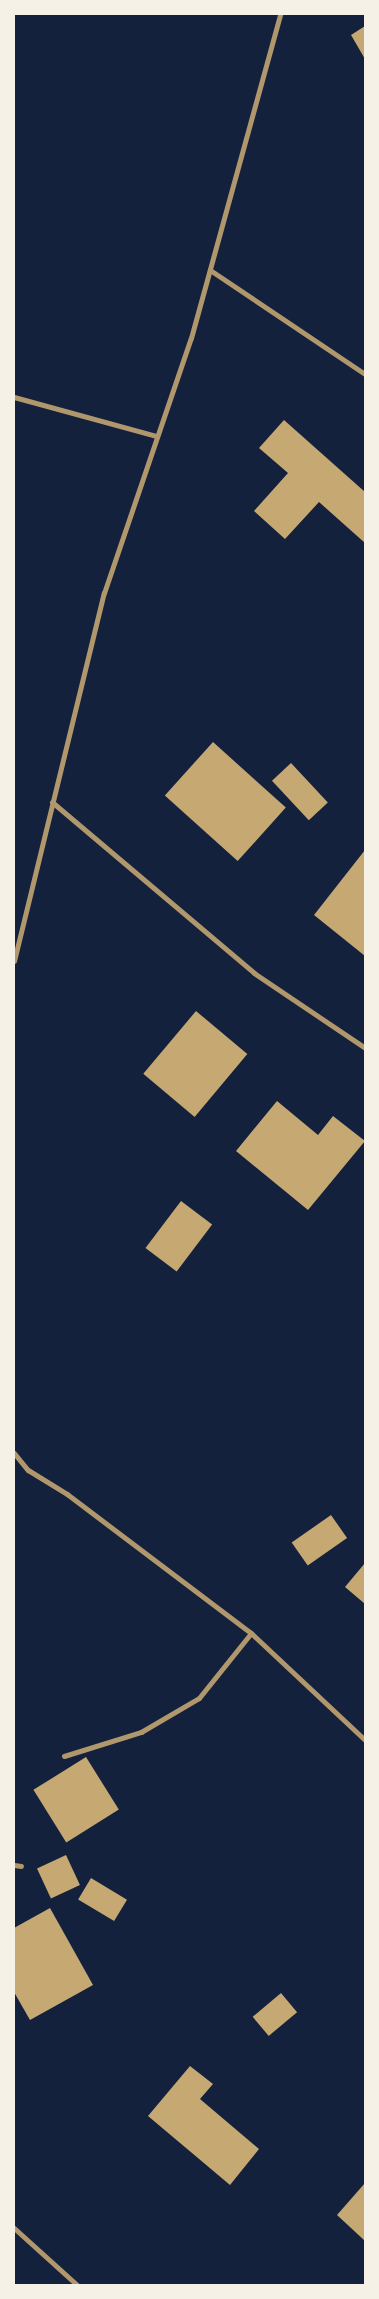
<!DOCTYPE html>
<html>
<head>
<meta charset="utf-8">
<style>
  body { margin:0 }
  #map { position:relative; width:379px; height:2299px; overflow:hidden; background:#14213d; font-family:Ubuntu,sans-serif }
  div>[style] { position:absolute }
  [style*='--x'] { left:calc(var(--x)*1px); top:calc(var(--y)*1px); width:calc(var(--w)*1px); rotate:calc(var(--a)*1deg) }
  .building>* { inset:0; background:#c6a872; transform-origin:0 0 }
  .minor>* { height:5px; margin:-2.5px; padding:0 2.5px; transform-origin:2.5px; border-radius:2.5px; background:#b1986c }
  span { translate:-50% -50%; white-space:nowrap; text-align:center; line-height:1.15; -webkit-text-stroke:4.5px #f6f1e7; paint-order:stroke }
  .frame { position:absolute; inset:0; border:15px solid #f6f1e7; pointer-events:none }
</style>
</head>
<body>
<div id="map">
  <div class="building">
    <i style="clip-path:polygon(365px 26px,365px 59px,351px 35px)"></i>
    <i style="clip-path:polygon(284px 420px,365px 492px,365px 543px,319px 502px,285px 539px,254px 511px,288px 473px,259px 448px)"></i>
    <i style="left:213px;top:742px;width:98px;height:72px;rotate:42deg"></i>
    <i style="left:291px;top:763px;width:54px;height:26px;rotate:47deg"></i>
    <i style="clip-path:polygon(365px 850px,365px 956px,314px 915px)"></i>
    <i style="left:196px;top:1011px;width:67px;height:82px;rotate:40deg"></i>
    <i style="clip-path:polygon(277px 1101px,318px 1135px,333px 1116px,365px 1141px,308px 1210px,236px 1151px)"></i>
    <i style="left:181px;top:1201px;width:39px;height:59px;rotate:37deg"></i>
    <i style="left:331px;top:1515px;width:28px;height:48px;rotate:55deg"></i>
    <i style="clip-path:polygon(365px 1563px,365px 1604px,345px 1587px)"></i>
    <i style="left:86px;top:1757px;width:62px;height:62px;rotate:58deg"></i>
    <i style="left:66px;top:1855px;width:33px;height:32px;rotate:65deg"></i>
    <i style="left:91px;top:1878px;width:42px;height:25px;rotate:31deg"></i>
    <i style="clip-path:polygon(50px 1908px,93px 1985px,30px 2020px,14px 1992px,14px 1928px)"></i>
    <i style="left:281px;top:1993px;width:25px;height:37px;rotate:50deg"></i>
    <i style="clip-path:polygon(190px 2066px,213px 2084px,200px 2099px,259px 2149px,230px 2185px,148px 2116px)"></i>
    <i style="clip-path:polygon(365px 2183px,365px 2241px,337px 2215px)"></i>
  </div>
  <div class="minor">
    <i style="--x:210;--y:270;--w:187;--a:33.9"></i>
    <i style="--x:14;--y:397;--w:148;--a:15.3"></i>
    <i style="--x:52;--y:802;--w:265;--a:40.2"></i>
    <i style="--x:254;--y:973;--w:134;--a:34"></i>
    <i style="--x:14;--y:961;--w:379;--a:-76.3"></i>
    <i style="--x:104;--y:593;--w:269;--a:-71.2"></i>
    <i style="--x:191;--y:338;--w:336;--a:-74.6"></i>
    <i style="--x:14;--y:1453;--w:22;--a:51"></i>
    <i style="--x:28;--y:1470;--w:46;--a:31.6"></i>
    <i style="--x:67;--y:1494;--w:231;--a:37.1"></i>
    <i style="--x:251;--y:1633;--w:156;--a:43.2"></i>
    <i style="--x:64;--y:1756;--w:81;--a:-17.3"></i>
    <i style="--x:141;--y:1732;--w:67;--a:-30.4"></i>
    <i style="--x:199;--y:1698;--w:83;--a:-51.3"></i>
    <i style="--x:14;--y:1865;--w:7;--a:8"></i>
    <i style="--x:14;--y:2228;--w:85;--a:42.1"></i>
  </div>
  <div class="frame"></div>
</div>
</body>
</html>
